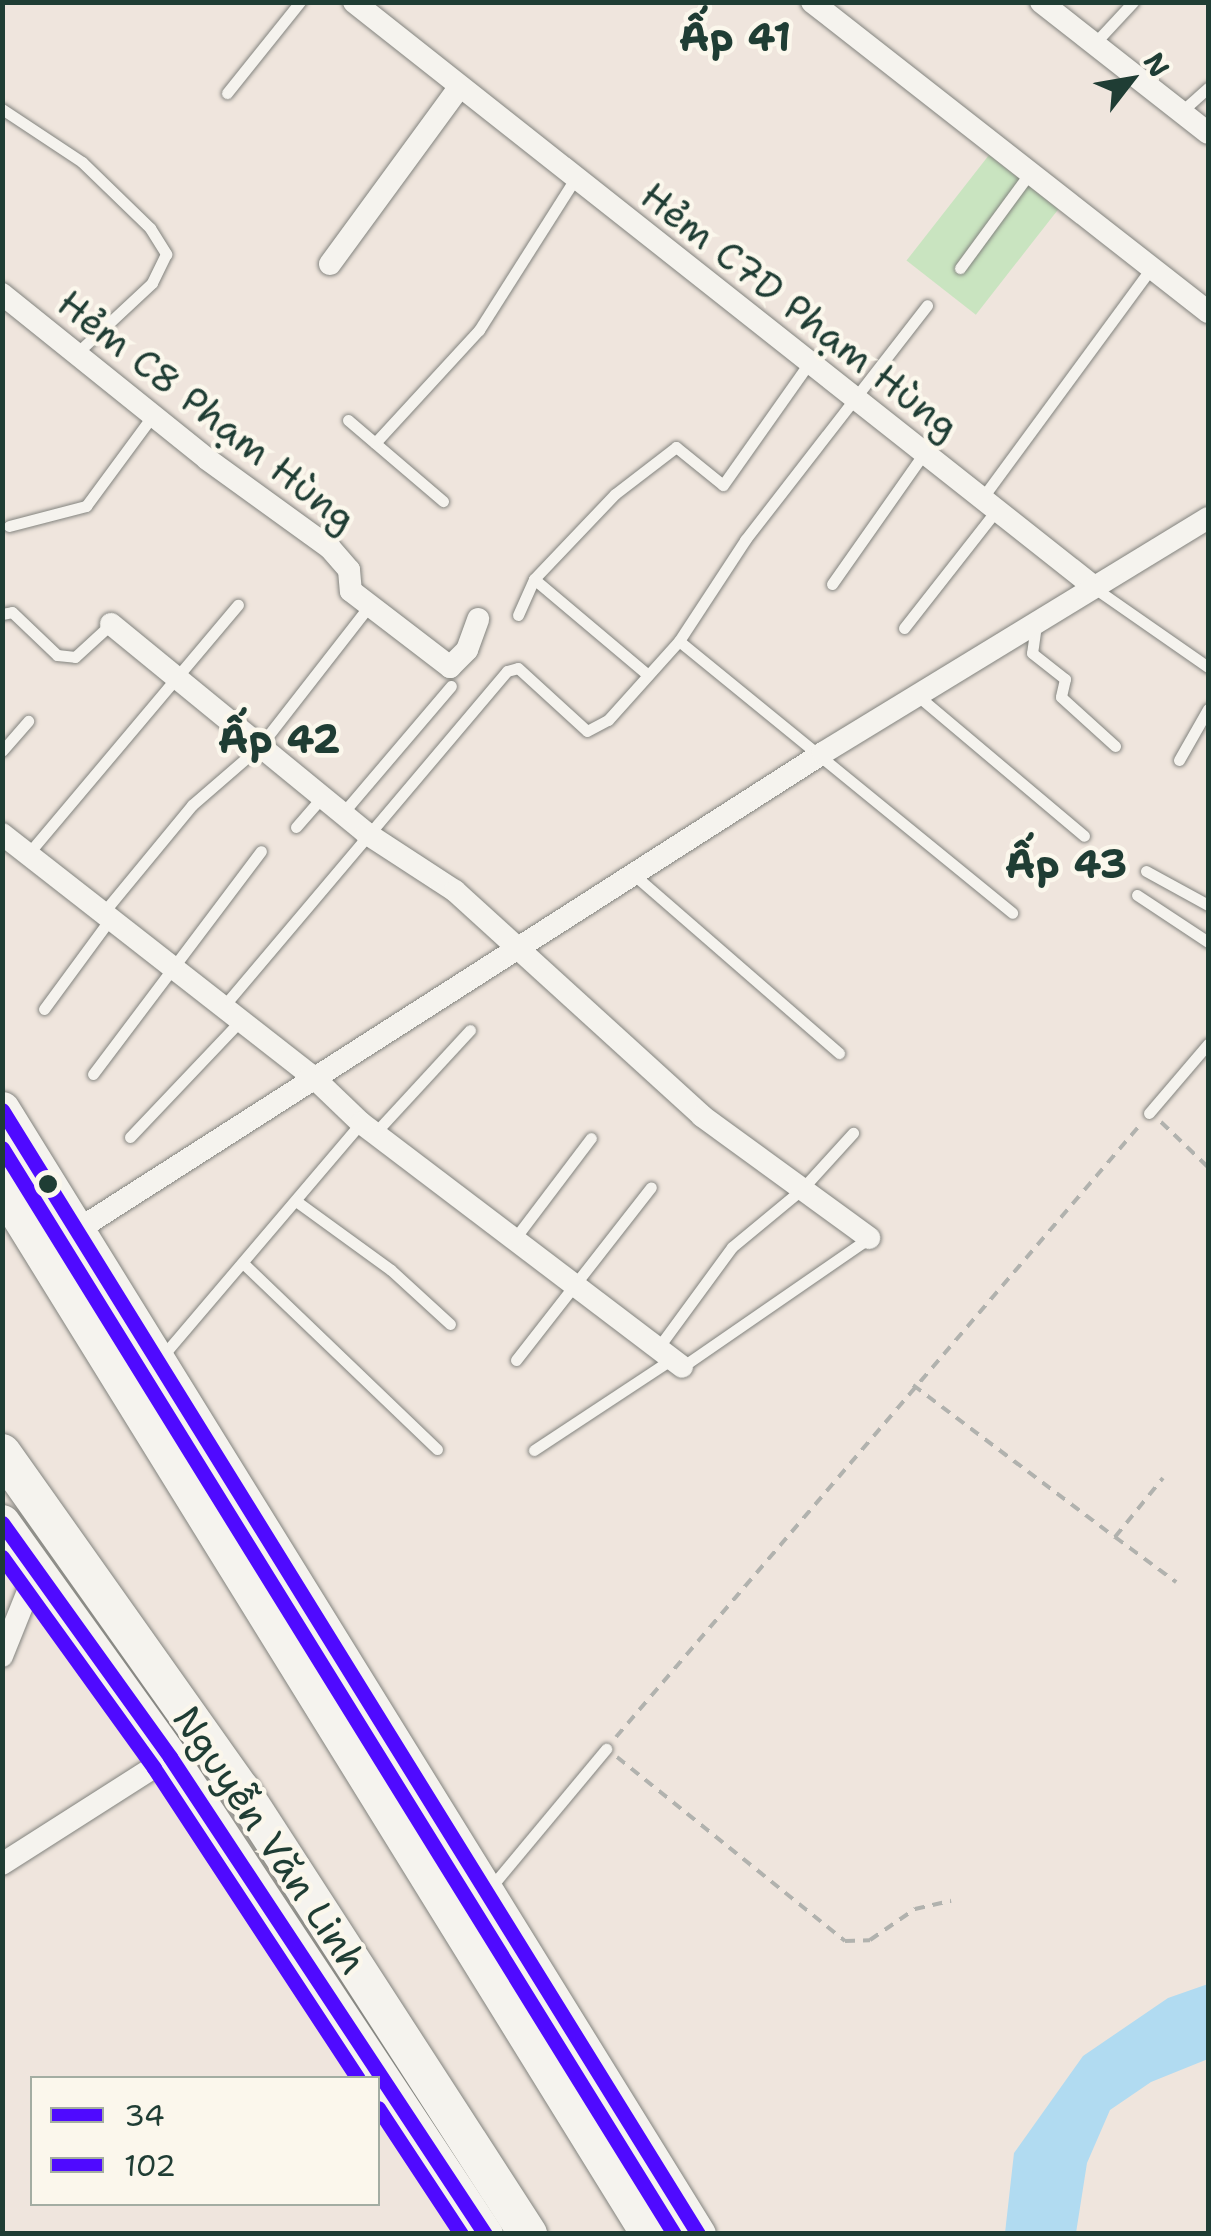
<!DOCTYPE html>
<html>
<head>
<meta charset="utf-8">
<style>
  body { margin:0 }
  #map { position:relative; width:1211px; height:2236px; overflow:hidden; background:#efe5dd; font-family:"Shantell Sans",sans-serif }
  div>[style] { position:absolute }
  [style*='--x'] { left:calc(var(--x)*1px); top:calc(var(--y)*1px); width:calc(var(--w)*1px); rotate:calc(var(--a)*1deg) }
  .green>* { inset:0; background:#c9e4c0; transform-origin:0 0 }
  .water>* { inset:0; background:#b1dbf1 }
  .path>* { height:4px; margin-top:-2px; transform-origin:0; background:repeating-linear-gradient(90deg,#b1b2ae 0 10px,transparent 0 18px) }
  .roads { filter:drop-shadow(0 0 2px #82837e) drop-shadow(0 0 2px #82837e) }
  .service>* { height:11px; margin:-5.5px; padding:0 5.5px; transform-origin:5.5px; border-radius:5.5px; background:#f5f3ee }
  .minor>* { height:22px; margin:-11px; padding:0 11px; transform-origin:11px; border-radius:11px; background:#f5f3ee }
  .primary>* { height:35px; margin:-17.5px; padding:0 17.5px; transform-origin:17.5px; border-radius:17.5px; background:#f5f3ee }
  .trunk>* { height:38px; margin:-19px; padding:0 19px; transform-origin:19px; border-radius:19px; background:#f5f3ee }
  .bus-1>* { height:15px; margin:-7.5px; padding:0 7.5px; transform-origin:7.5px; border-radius:7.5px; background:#4f0aff }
  .bus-2>* { height:15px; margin:-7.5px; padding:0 7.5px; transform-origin:7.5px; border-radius:7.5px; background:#4f0aff }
  .dots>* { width:28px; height:28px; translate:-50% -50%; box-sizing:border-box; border:5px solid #fbf7ec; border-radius:50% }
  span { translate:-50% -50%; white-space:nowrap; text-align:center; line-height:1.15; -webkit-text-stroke:9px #fbf7ec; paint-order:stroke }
  .street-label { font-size:38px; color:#1f3d34 }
  .neighbourhood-label { font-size:40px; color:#1f3d34; font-weight:700 }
  .frame { position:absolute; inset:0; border:5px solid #1f3d34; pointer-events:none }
  .legend { position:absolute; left:30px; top:2076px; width:350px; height:130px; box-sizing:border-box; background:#fbf7ec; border:2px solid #a3ada2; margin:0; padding:12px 18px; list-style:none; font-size:30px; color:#1f3d34 }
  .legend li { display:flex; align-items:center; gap:20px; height:50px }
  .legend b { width:50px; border:2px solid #a3ada2 }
  .north { position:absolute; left:1081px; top:30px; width:100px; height:100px; -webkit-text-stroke:8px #fbf7ec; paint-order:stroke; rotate:59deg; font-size:28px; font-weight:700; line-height:40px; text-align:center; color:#1f3d34 }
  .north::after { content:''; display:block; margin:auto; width:35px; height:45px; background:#1f3d34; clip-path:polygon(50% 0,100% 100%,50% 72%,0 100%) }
</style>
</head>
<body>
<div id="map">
  <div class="green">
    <i style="left:989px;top:155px;width:88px;height:134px;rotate:38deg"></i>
  </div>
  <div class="water">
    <i style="clip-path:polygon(1208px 1984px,1208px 2059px,1151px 2082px,1110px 2110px,1087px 2163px,1076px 2233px,1005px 2233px,1014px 2153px,1083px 2056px,1168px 1998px)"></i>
  </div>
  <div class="path">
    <i style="--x:1161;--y:1122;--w:65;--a:43.8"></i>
    <i style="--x:913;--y:1385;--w:253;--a:37"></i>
    <i style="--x:1115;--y:1537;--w:76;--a:-50.9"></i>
    <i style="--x:1115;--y:1537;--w:76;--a:36.4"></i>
    <i style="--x:616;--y:1737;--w:806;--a:-49.43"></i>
    <i style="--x:617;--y:1757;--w:293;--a:38.9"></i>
    <i style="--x:845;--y:1941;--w:25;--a:-2"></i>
    <i style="--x:870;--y:1940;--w:55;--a:-34.6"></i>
    <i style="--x:915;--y:1909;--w:37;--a:-13"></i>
  </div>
  <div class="roads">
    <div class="service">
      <i style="--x:1094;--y:44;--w:57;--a:-47.1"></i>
      <i style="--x:227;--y:93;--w:117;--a:-51.3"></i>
      <i style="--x:2;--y:109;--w:96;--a:33.5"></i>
      <i style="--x:82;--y:162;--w:95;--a:44.1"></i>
      <i style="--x:150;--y:228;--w:31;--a:58"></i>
      <i style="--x:166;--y:254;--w:32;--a:116"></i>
      <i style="--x:152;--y:283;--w:103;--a:137"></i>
      <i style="--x:1181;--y:112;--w:36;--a:-42"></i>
      <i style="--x:960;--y:268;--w:117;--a:-53.7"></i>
      <i style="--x:348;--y:420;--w:125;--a:40.5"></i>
      <i style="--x:375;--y:443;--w:154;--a:-47.4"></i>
      <i style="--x:479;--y:330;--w:179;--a:-57.6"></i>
      <i style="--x:983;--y:497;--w:284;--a:-53.7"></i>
      <i style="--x:9;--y:526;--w:80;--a:-14.6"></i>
      <i style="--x:86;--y:506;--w:113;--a:-53.6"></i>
      <i style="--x:534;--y:579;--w:117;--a:-46.4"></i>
      <i style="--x:615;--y:494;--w:77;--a:-37.6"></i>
      <i style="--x:676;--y:447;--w:60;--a:39"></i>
      <i style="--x:723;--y:485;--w:149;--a:-54.8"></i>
      <i style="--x:832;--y:584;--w:160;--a:-54.9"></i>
      <i style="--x:1093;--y:587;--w:140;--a:34.8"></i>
      <i style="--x:2;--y:614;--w:10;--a:-11"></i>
      <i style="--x:12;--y:612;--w:62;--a:43.7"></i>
      <i style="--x:57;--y:655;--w:18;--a:6"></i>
      <i style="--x:75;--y:657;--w:49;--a:-42.5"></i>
      <i style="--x:518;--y:615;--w:39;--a:-66"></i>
      <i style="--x:534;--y:579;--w:149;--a:40.1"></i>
      <i style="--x:1036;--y:625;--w:28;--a:98"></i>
      <i style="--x:1032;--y:653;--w:42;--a:38.2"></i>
      <i style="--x:1065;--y:679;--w:18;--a:103"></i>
      <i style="--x:1061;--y:697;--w:73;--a:42.2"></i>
      <i style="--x:904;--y:628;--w:152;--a:-51.9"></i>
      <i style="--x:679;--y:641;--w:430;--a:39.2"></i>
      <i style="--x:918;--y:696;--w:217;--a:40.1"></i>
      <i style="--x:2;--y:751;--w:40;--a:-49"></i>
      <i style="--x:1179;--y:760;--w:59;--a:-60.4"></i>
      <i style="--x:342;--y:814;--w:168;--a:-49.6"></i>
      <i style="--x:296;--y:827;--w:38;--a:-49"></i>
      <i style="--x:28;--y:854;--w:326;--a:-49.9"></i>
      <i style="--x:1146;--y:871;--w:71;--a:28.7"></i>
      <i style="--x:633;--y:874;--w:273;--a:41"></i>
      <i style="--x:1137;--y:895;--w:85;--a:33.5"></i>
      <i style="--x:103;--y:913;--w:140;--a:-50.5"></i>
      <i style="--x:192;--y:805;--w:90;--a:-40.9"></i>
      <i style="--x:260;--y:746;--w:177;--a:-52.1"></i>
      <i style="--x:223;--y:1007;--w:440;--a:-49.8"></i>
      <i style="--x:507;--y:671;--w:11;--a:-15"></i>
      <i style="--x:518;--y:668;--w:93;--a:42.4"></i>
      <i style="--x:587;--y:731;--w:24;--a:-28"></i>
      <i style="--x:608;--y:720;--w:106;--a:-48.1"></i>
      <i style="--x:679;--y:641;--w:121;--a:-56.8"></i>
      <i style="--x:745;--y:540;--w:297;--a:-52.2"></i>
      <i style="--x:44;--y:1009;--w:112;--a:-53.7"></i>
      <i style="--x:93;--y:1074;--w:279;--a:-53"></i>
      <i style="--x:1149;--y:1113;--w:91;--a:-49.5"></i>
      <i style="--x:375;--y:1133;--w:140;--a:-47.3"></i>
      <i style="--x:130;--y:1137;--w:161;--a:-46.5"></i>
      <i style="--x:296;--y:1201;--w:117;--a:36"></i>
      <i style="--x:391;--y:1270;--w:80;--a:42.5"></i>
      <i style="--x:516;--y:1237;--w:124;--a:-52.9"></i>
      <i style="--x:245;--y:1265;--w:266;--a:43.8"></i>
      <i style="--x:658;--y:1348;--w:125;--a:-53.8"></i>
      <i style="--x:732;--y:1247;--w:91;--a:-39.6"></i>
      <i style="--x:802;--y:1189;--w:76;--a:-47.7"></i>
      <i style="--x:160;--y:1359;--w:310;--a:-49.6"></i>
      <i style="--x:516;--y:1360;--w:219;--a:-52"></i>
      <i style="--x:682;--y:1367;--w:227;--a:-34.6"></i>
      <i style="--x:534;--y:1450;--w:165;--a:-33.4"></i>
      <i style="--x:491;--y:1887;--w:180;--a:-50.2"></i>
    </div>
    <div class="minor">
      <i style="--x:354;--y:2;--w:942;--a:38.32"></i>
      <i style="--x:812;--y:2;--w:503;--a:38.05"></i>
      <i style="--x:1041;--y:2;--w:212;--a:38.1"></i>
      <i style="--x:330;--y:264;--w:218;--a:-53.8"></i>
      <i style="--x:2;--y:294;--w:263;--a:38.8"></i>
      <i style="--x:207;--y:459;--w:152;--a:35.9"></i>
      <i style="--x:330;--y:548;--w:29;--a:49"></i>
      <i style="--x:349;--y:570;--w:21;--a:85"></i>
      <i style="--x:351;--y:591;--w:125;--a:37.5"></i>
      <i style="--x:450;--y:667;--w:24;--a:-45"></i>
      <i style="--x:467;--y:650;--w:33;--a:-70"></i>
      <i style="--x:111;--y:624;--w:330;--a:39.3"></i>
      <i style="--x:366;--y:833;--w:106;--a:33.1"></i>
      <i style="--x:455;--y:891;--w:334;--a:42.3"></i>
      <i style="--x:702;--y:1116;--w:207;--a:36.1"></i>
      <i style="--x:2;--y:834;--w:392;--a:38"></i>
      <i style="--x:311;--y:1075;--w:69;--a:43.8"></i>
      <i style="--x:361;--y:1123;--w:403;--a:37.2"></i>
      <i style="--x:79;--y:1229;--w:883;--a:-32.61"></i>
      <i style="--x:823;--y:753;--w:451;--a:-31.4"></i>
      <i style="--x:2;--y:1656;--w:94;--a:-68.1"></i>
      <i style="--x:2;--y:1864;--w:199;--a:-32.5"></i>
    </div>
    <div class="primary">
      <i style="--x:2;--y:1109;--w:1323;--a:58.26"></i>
      <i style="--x:2;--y:1522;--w:289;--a:54.4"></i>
      <i style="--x:170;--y:1757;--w:572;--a:56.56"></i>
    </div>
    <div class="trunk">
      <i style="--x:2;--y:1186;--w:1232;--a:58.27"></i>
      <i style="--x:2;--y:1453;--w:413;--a:54.7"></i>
      <i style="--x:241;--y:1790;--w:529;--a:57.12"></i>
    </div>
  </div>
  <div class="bus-1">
    <i style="--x:2;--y:1110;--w:1322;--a:58.23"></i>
    <i style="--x:2;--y:1523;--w:288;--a:54.3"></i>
    <i style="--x:170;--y:1757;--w:572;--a:56.56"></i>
  </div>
  <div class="bus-2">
    <i style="--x:2;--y:1148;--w:1277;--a:58.25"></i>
    <i style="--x:2;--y:1557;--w:260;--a:54.2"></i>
    <i style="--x:154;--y:1768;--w:371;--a:56.7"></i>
    <i style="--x:378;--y:2108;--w:151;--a:56.6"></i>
  </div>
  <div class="dots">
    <i style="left:48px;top:1184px;background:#1f3d34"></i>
  </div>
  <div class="street-label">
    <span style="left:800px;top:311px;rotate:38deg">Hẻm C7D Phạm Hùng</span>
    <span style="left:207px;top:411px;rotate:38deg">Hẻm C8 Phạm Hùng</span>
    <span style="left:270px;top:1840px;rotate:56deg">Nguyễn Văn Linh</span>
  </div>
  <div class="neighbourhood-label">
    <span style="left:735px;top:37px">Ấp 41</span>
    <span style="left:279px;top:739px">Ấp 42</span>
    <span style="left:1066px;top:864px">Ấp 43</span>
  </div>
  <div class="frame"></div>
  <ul class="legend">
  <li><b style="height:12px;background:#4f0aff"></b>34</li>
  <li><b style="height:12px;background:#4f0aff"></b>102</li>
  </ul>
  <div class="north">N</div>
</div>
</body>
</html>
